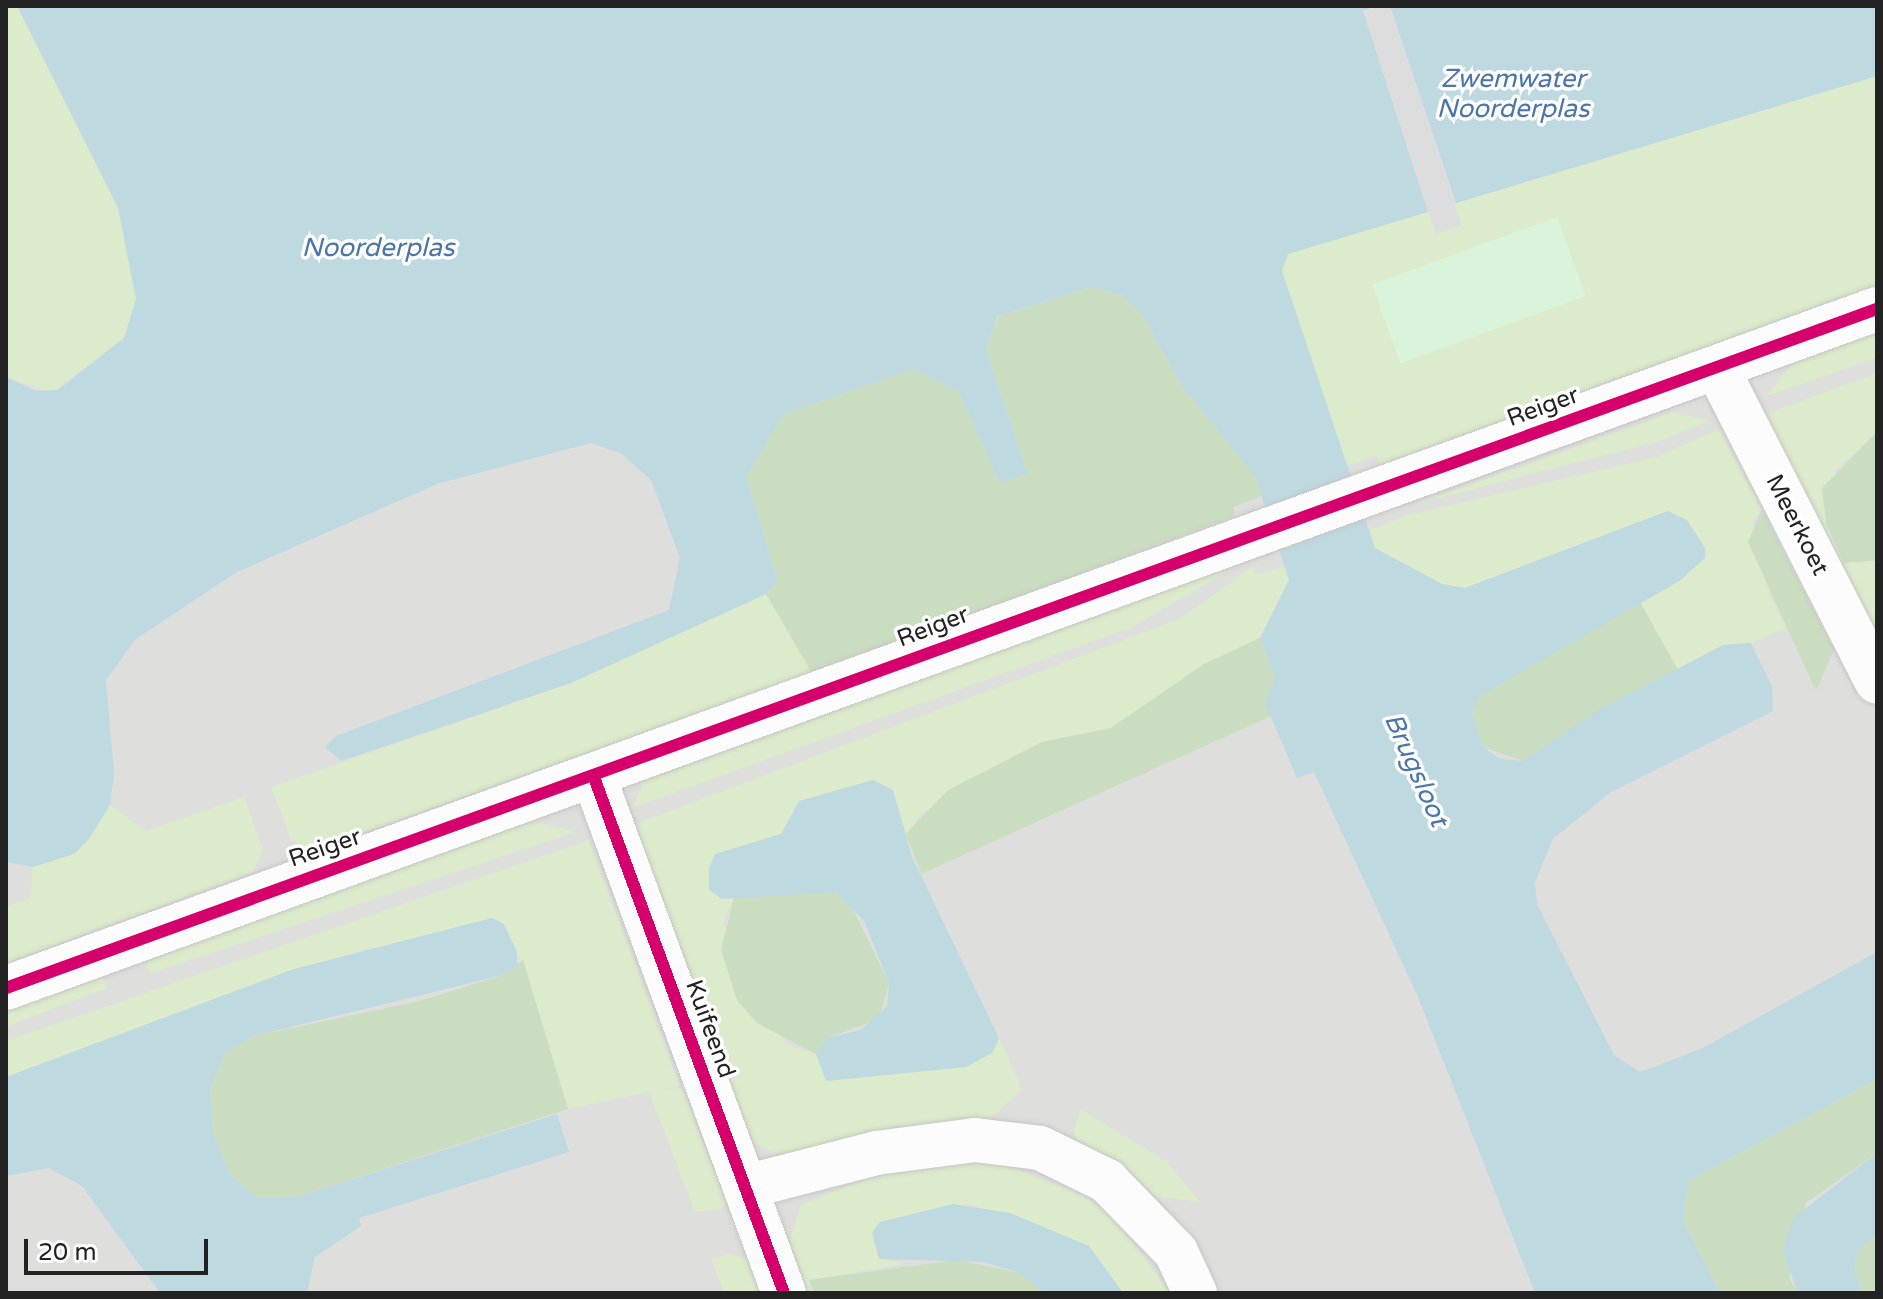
<!DOCTYPE html>
<html>
<head>
<meta charset="utf-8">
<style>
  body { margin:0 }
  #map { position:relative; width:1883px; height:1299px; overflow:hidden; background:#efeeeb; font-family:"Varela Round",sans-serif }
  div>[style] { position:absolute }
  [style*='--x'] { left:calc(var(--x)*1px); top:calc(var(--y)*1px); width:calc(var(--w)*1px); rotate:calc(var(--a)*1deg) }
  .residential>* { inset:0; background:#dededc; transform-origin:0 0 }
  .grass>* { inset:0; background:#dbebcb }
  .forest>* { inset:0; background:#caddc1 }
  .park>* { inset:0; background:#daf4db; transform-origin:0 0 }
  .water>* { inset:0; background:#bfd9e1 }
  .pier>* { inset:0; background:#dedddd; transform-origin:0 0 }
  .roads { filter:drop-shadow(0 0 2px #c7c6c5) drop-shadow(0 0 2px #c7c6c5) }
  .street>* { height:44px; margin:-22px; padding:0 22px; transform-origin:22px; border-radius:22px; background:#fdfcfc }
  .cycleway>* { height:12px; margin:-6px; padding:0 6px; transform-origin:6px; border-radius:6px; background:#d6006c }
  span { translate:-50% -50%; white-space:nowrap; text-align:center; line-height:1.15; -webkit-text-stroke:7px #fff; paint-order:stroke }
  .street-label { font-size:24px; color:#222 }
  .water-label { font-size:26px; color:#4c76a8; font-style:italic }
  .frame { position:absolute; inset:0; border:8px solid #222; pointer-events:none }
  .scale { position:absolute; left:24px; top:1239px; width:184px; height:36px; box-sizing:border-box; border:4px solid #222; border-top:0; padding-left:10px; font-size:24px; line-height:28px; white-space:nowrap; color:#222; -webkit-text-stroke:6px #fff; paint-order:stroke }
</style>
</head>
<body>
<div id="map">
  <div class="residential">
    <i style="left:6px;top:6px;width:1871px;height:1287px"></i>
  </div>
  <div class="grass">
    <i style="clip-path:polygon(6px 6px,17px 6px,77px 118px,118px 208px,135px 271px,136px 299px,124px 338px,51px 393px,6px 377px)"></i>
    <i style="clip-path:polygon(1877px 76px,1877px 286px,1380px 467px,1377px 455px,1347px 466px,1282px 271px,1288px 254px)"></i>
    <i style="clip-path:polygon(1877px 333px,1877px 358px,1766px 396px,1792px 364px)"></i>
    <i style="clip-path:polygon(1877px 373px,1877px 432px,1836px 470px,1856px 564px,1877px 560px,1877px 633px,1764px 415px)"></i>
    <i style="clip-path:polygon(1673px 412px,1708px 421px,1660px 441px,1412px 505px)"></i>
    <i style="clip-path:polygon(1719px 429px,1762px 510px,1753px 520px,1767px 588px,1786px 628px,1751px 643px,1723px 645px,1678px 670px,1640px 602px,1705px 558px,1668px 511px,1465px 588px,1442px 584px,1375px 548px,1370px 530px,1408px 515px,1657px 457px)"></i>
    <i style="clip-path:polygon(1250px 558px,1132px 627px,632px 808px,645px 779px)"></i>
    <i style="clip-path:polygon(1253px 566px,1256px 575px,1284px 566px,1289px 580px,1260px 638px,1204px 664px,1111px 728px,1042px 742px,922px 813px,906px 834px,893px 790px,799px 801px,781px 834px,715px 854px,721px 899px,734px 898px,723px 923px,785px 1044px,816px 1054px,826px 1081px,966px 1067px,992px 1053px,999px 1038px,1022px 1089px,987px 1122px,895px 1126px,788px 1158px,753px 1143px,630px 826px,1182px 618px)"></i>
    <i style="clip-path:polygon(766px 594px,812px 673px,313px 850px,291px 840px,271px 787px,571px 683px)"></i>
    <i style="clip-path:polygon(244px 797px,263px 850px,253px 872px,6px 963px,6px 907px,30px 898px,33px 867px,74px 854px,110px 805px,146px 831px)"></i>
    <i style="clip-path:polygon(528px 820px,576px 832px,151px 973px,142px 960px)"></i>
    <i style="clip-path:polygon(589px 840px,680px 1086px,664px 1090px,682px 1088px,726px 1204px,720px 1209px,695px 1212px,649px 1092px,568px 1109px,517px 952px,369px 948px,6px 1077px,6px 1041px)"></i>
    <i style="clip-path:polygon(100px 975px,107px 988px,6px 1027px,6px 1008px)"></i>
    <i style="clip-path:polygon(1081px 1110px,1166px 1161px,1200px 1202px,1146px 1195px,1079px 1150px,1074px 1130px)"></i>
    <i style="clip-path:polygon(948px 1159px,997px 1162px,1082px 1195px,1117px 1221px,1170px 1293px,1123px 1293px,1089px 1246px,969px 1204px,872px 1233px,879px 1258px,905px 1264px,810px 1280px,814px 1293px,803px 1293px,788px 1246px,801px 1205px,899px 1166px)"></i>
    <i style="clip-path:polygon(731px 1254px,748px 1261px,760px 1293px,724px 1293px,711px 1259px)"></i>
  </div>
  <div class="forest">
    <i style="clip-path:polygon(1092px 287px,1122px 295px,1141px 313px,1183px 388px,1255px 476px,1262px 496px,1233px 507px,1235px 516px,812px 673px,766px 594px,778px 582px,746px 477px,784px 414px,913px 369px,959px 392px,1000px 482px,1028px 474px,986px 349px,999px 316px)"></i>
    <i style="clip-path:polygon(1877px 432px,1877px 560px,1844px 563px,1826px 523px,1822px 488px)"></i>
    <i style="clip-path:polygon(1762px 510px,1834px 649px,1816px 691px,1748px 542px)"></i>
    <i style="clip-path:polygon(1640px 602px,1678px 670px,1523px 761px,1483px 747px,1472px 711px,1480px 696px)"></i>
    <i style="clip-path:polygon(1260px 638px,1275px 678px,1266px 703px,1271px 716px,921px 874px,906px 834px,948px 790px,1042px 742px,1111px 728px,1204px 664px)"></i>
    <i style="clip-path:polygon(784px 890px,836px 892px,849px 901px,889px 983px,879px 1019px,827px 1038px,816px 1054px,757px 1023px,737px 1000px,721px 950px,734px 898px)"></i>
    <i style="clip-path:polygon(523px 960px,568px 1109px,300px 1196px,257px 1198px,230px 1175px,213px 1132px,210px 1088px,225px 1052px,254px 1036px,420px 1001px,503px 975px)"></i>
    <i style="clip-path:polygon(1877px 1079px,1877px 1153px,1806px 1203px,1789px 1277px,1797px 1293px,1720px 1293px,1683px 1221px,1688px 1181px)"></i>
    <i style="clip-path:polygon(1877px 1235px,1877px 1293px,1861px 1293px,1854px 1264px,1860px 1247px)"></i>
    <i style="clip-path:polygon(956px 1260px,1018px 1272px,1045px 1293px,814px 1293px,809px 1280px)"></i>
  </div>
  <div class="park">
    <i style="left:1557px;top:217px;width:84px;height:197px;rotate:70deg"></i>
  </div>
  <div class="water">
    <i style="clip-path:polygon(17px 6px,1376px 6px,1363px 11px,1428px 212px,1288px 254px,1282px 271px,1375px 548px,1442px 584px,1465px 588px,1668px 511px,1687px 520px,1705px 548px,1705px 558px,1681px 580px,1480px 696px,1472px 712px,1483px 747px,1500px 759px,1523px 761px,1602px 708px,1723px 645px,1751px 643px,1772px 686px,1773px 711px,1611px 792px,1553px 839px,1535px 882px,1537px 904px,1614px 1055px,1640px 1072px,1701px 1049px,1877px 952px,1877px 1079px,1688px 1181px,1683px 1221px,1720px 1293px,1535px 1293px,1418px 997px,1314px 772px,1297px 778px,1265px 703px,1275px 678px,1260px 638px,1289px 580px,1255px 476px,1183px 388px,1141px 313px,1122px 295px,1092px 287px,998px 316px,986px 349px,1028px 474px,1000px 483px,959px 392px,913px 369px,784px 414px,746px 477px,778px 582px,766px 594px,571px 683px,341px 761px,325px 747px,336px 736px,669px 610px,680px 558px,651px 480px,622px 454px,591px 443px,437px 484px,237px 572px,135px 640px,106px 680px,114px 774px,110px 805px,89px 839px,74px 854px,33px 867px,6px 862px,6px 377px,36px 391px,58px 390px,124px 338px,136px 299px,118px 208px)"></i>
    <i style="clip-path:polygon(1390px 6px,1877px 6px,1877px 76px,1456px 203px)"></i>
    <i style="clip-path:polygon(873px 780px,893px 790px,912px 857px,999px 1038px,992px 1053px,966px 1067px,826px 1081px,816px 1054px,827px 1038px,861px 1030px,887px 1006px,889px 983px,864px 921px,836px 892px,722px 899px,709px 890px,709px 868px,715px 854px,781px 834px,799px 801px)"></i>
    <i style="clip-path:polygon(492px 918px,504px 924px,517px 952px,517px 965px,503px 975px,254px 1036px,225px 1053px,210px 1088px,213px 1132px,230px 1175px,257px 1198px,300px 1196px,557px 1114px,569px 1152px,359px 1218px,361px 1226px,315px 1257px,307px 1293px,160px 1293px,82px 1186px,49px 1168px,6px 1176px,6px 1077px,294px 969px)"></i>
    <i style="clip-path:polygon(1877px 1153px,1877px 1235px,1860px 1247px,1854px 1264px,1861px 1293px,1797px 1293px,1783px 1249px,1793px 1218px)"></i>
    <i style="clip-path:polygon(953px 1204px,1010px 1213px,1089px 1246px,1123px 1293px,1045px 1293px,1018px 1272px,983px 1262px,879px 1259px,872px 1233px,880px 1222px)"></i>
  </div>
  <div class="pier">
    <i style="left:1390px;top:6px;width:231px;height:27px;rotate:72deg"></i>
  </div>
  <div class="roads">
    <div class="street">
      <i style="--x:1717;--y:368;--w:352;--a:63"></i>
      <i style="--x:595;--y:780;--w:547;--a:69.78"></i>
      <i style="--x:6;--y:988;--w:1990;--a:-19.95"></i>
      <i style="--x:745;--y:1187;--w:135;--a:-14.5"></i>
      <i style="--x:876;--y:1153;--w:100;--a:-7.5"></i>
      <i style="--x:975;--y:1140;--w:65;--a:7"></i>
      <i style="--x:1040;--y:1148;--w:75;--a:26.2"></i>
      <i style="--x:1107;--y:1181;--w:99;--a:45.8"></i>
      <i style="--x:1176;--y:1252;--w:45;--a:65.1"></i>
    </div>
  </div>
  <div class="cycleway">
    <i style="--x:595;--y:780;--w:547;--a:69.78"></i>
    <i style="--x:6;--y:988;--w:1990;--a:-19.95"></i>
  </div>
  <div class="street-label">
    <span style="left:1543px;top:407px;rotate:-20deg">Reiger</span>
    <span style="left:1797px;top:525px;rotate:63deg">Meerkoet</span>
    <span style="left:933px;top:627px;rotate:-21deg">Reiger</span>
    <span style="left:325px;top:848px;rotate:-19deg">Reiger</span>
    <span style="left:710px;top:1029px;rotate:70deg">Kuifeend</span>
  </div>
  <div class="water-label">
    <span style="left:1513px;top:94px">Zwemwater<br>Noorderplas</span>
    <span style="left:378px;top:248px">Noorderplas</span>
    <span style="left:1416px;top:770px;rotate:66deg">Brugsloot</span>
  </div>
  <div class="frame"></div>
  <div class="scale">20 m</div>
</div>
</body>
</html>
